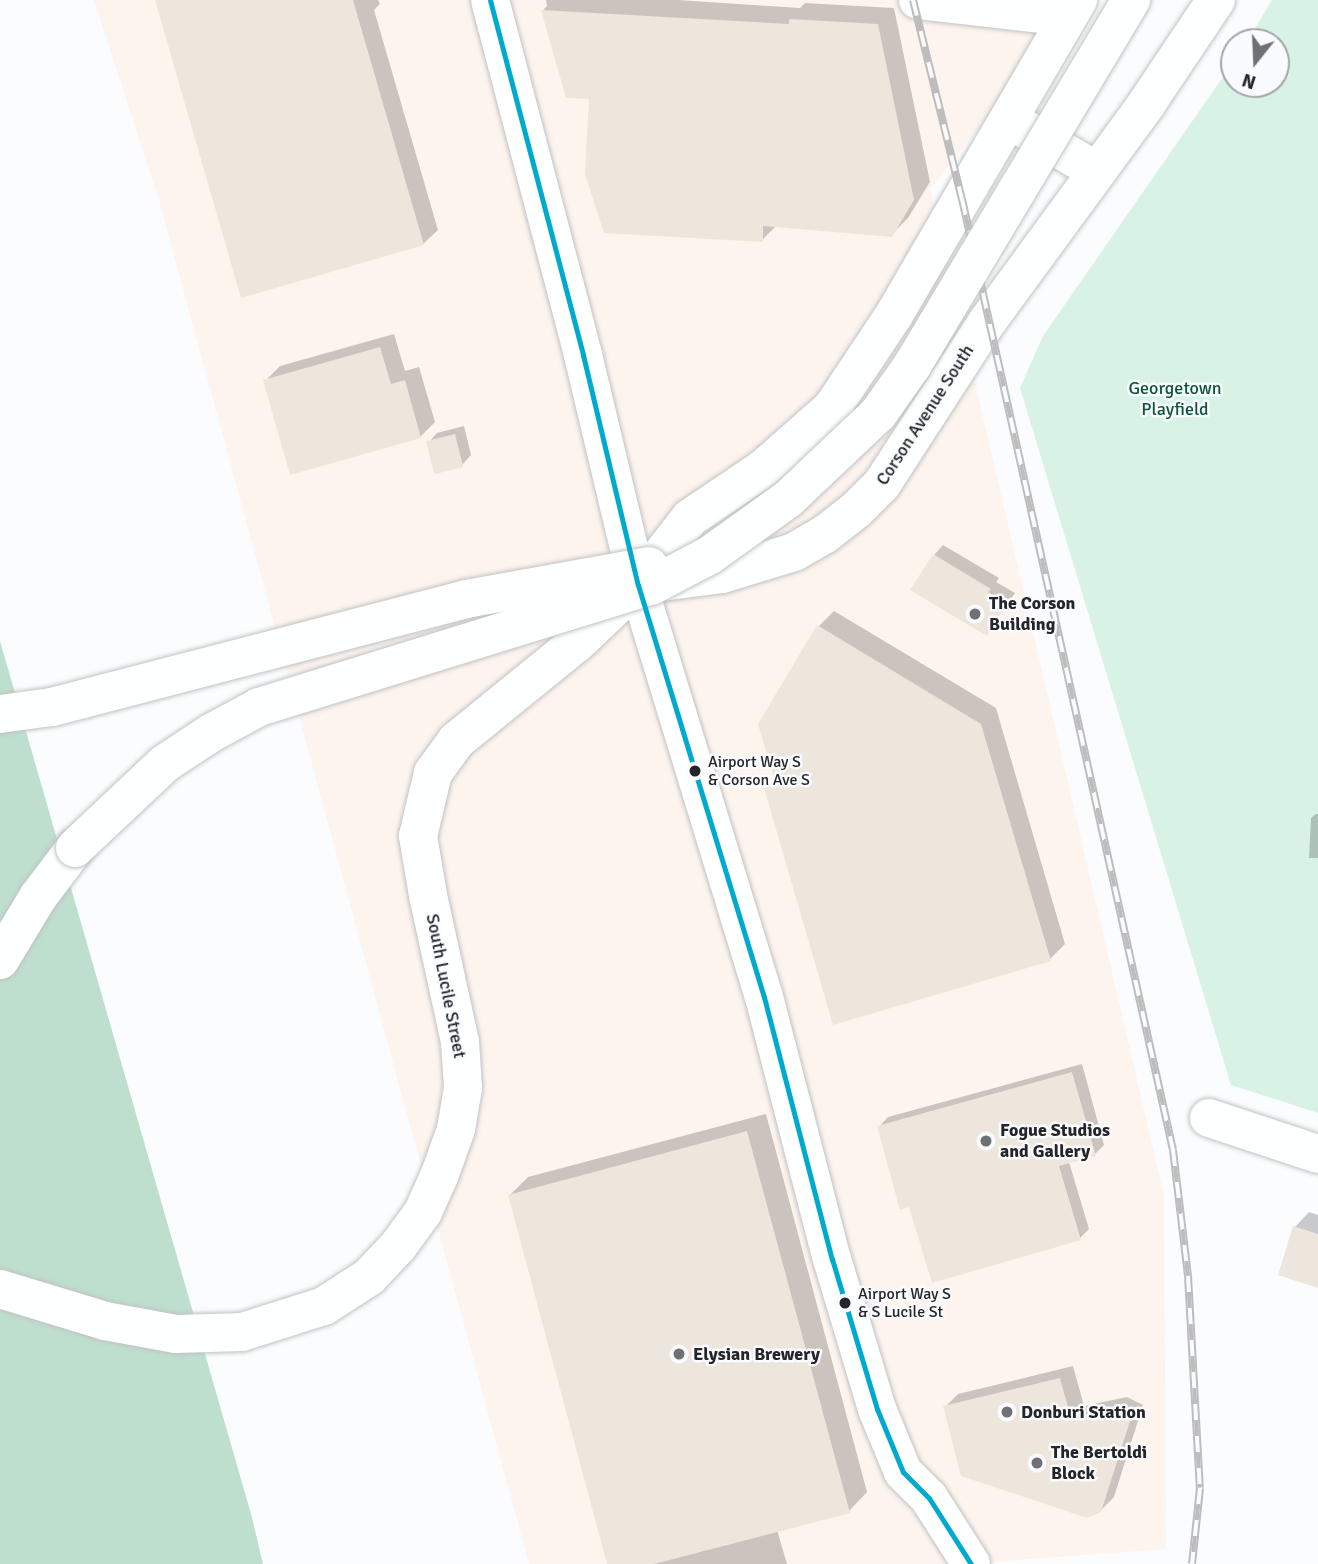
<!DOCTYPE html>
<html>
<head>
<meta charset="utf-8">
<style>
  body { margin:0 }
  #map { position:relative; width:1318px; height:1564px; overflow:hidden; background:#fbfcfd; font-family:Signika,sans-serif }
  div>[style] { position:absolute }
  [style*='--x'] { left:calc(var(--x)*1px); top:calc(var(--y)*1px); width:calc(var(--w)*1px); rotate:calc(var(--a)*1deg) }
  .commercial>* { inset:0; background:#fdf4ee }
  .green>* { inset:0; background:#d8f3e5 }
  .forest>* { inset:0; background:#bedfce }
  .shadow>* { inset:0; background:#0003 }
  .building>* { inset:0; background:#ede6dd; transform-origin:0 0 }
  .roads { filter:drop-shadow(0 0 2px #c1c2c4) drop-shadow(0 0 2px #c1c2c4) }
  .minor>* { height:38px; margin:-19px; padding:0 19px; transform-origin:19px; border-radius:19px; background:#feffff }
  .major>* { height:38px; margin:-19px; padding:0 19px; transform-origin:19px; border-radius:19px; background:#feffff }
  .highway>* { height:38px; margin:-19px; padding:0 19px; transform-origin:19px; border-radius:19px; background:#feffff }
  .rail>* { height:8px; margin-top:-4px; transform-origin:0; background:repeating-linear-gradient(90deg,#fafbfe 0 16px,#bdbdbe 0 32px); box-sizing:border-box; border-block:2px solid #bdbdbe }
  .bridges { filter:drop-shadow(0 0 2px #c1c2c4) drop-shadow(0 0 2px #c1c2c4) }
  .highway-bridge>* { height:38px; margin:-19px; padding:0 19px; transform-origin:19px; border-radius:19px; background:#feffff }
  .bus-1>* { height:5px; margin:-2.5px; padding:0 2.5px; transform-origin:2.5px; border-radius:2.5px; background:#00a9ce }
  .dots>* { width:19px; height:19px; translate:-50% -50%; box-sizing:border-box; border:4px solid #fafbfe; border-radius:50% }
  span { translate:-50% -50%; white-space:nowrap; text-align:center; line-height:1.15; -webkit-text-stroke:5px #fafbfe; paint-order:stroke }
  .bus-label { font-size:16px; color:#242528 }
  .left { translate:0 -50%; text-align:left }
  .park-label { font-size:18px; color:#0d5438 }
  .street-label { font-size:18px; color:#242528 }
  .poi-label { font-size:18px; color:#242528; font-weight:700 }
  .north { position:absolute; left:1220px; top:28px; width:70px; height:70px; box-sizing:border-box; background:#fafbfe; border:2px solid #a4a5a8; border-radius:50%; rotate:198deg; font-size:19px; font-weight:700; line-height:28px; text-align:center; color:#242528 }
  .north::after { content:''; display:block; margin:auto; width:24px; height:32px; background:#6f7073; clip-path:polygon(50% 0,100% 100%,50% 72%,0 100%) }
</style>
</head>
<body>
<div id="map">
  <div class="commercial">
    <i style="clip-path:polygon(94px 0,1077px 0,1067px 17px,930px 189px,1164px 1196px,1166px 1549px,963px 1564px,529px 1564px,159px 200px)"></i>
  </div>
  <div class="green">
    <i style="clip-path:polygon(1272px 0,1318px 0,1318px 1113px,1231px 1085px,1020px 388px,1043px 336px,1234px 61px,1234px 84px,1276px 84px,1276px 42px,1247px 42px)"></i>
  </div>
  <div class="forest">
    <i style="clip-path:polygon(0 641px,251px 1514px,263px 1564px,0 1564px)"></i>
  </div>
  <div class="shadow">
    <i style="clip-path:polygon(157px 0,378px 0,380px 4px,374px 10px,438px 230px,423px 244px)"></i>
    <i style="clip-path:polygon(546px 0,678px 0,800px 8px,805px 3px,894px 8px,930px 182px,908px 218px,891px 235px,776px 226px,762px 240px,591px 98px,543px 10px,547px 6px)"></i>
    <i style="clip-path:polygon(394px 334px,405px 371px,419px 367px,435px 422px,420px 437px,265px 381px,280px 366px)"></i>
    <i style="clip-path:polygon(464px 426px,471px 455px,462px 465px,428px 443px,437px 433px)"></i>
    <i style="clip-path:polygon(943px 545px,999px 578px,996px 582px,1015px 593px,986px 634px,934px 555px)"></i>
    <i style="clip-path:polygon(834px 611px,996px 708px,1065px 944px,1050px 959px,766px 789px,776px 779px,819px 626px)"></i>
    <i style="clip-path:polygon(1316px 814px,1318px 814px,1318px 858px,1309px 858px,1311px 818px)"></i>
    <i style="clip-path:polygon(1082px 1064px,1104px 1145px,1095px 1154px,1069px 1162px,1089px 1229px,1080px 1238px,911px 1205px,879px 1127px,888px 1117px)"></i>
    <i style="clip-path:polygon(766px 1114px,867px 1492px,849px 1511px,777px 1530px,787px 1564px,608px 1564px,510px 1195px,528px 1177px)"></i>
    <i style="clip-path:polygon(1309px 1212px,1318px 1215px,1318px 1286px,1280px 1273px,1295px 1227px)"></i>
    <i style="clip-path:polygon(1073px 1366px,1084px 1406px,1127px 1397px,1143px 1405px,1114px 1497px,1100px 1511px,945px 1407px,958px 1394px)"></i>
  </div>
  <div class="building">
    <i style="clip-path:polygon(155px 0,353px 0,424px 245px,241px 298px)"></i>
    <i style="clip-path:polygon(541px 10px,789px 24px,789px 19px,878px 24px,914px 200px,892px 237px,763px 226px,763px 242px,604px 233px,585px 174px,589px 99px,566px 98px)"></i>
    <i style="clip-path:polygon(380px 347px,391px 384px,405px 380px,421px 438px,290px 475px,263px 380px)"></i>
    <i style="left:455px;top:434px;width:34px;height:30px;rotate:76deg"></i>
    <i style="clip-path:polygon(933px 554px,991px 589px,988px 592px,1007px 603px,987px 636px,910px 590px)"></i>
    <i style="clip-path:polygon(817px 625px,981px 724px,1051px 961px,833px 1025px,764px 788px,776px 785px,758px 724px)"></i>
    <i style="clip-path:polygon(1072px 1072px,1096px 1156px,1059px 1166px,1081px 1240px,932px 1283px,909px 1207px,900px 1210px,877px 1126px)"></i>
    <i style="clip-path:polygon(747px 1131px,850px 1513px,654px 1564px,607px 1564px,508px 1195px)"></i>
    <i style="clip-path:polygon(1293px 1226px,1318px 1234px,1318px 1288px,1278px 1275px)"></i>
    <i style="clip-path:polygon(1060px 1378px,1071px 1418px,1114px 1409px,1131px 1418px,1101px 1512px,1087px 1518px,961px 1476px,943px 1406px)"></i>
  </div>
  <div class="roads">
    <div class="minor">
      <i style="--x:918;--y:0;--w:150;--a:6.5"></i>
      <i style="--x:1209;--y:1118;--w:115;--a:18.3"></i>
      <i style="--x:0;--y:1289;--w:110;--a:16.9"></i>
      <i style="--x:105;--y:1321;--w:72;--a:10.4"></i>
      <i style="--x:176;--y:1334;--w:66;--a:-1.7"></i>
      <i style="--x:242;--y:1332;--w:86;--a:-17.6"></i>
      <i style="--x:324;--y:1306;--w:54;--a:-32.8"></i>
      <i style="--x:369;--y:1277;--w:44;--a:-46.8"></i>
      <i style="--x:399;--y:1245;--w:41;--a:-54"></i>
      <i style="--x:423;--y:1212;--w:42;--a:-65.9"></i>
      <i style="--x:440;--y:1174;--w:48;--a:-70.4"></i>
      <i style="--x:456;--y:1129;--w:42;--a:-80.3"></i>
      <i style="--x:463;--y:1088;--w:46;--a:-93.7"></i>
      <i style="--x:460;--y:1042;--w:150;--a:-102.3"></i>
      <i style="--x:428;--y:895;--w:60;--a:-99.6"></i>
      <i style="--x:418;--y:836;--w:65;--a:-76.6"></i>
      <i style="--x:433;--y:773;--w:39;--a:-54"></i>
      <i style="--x:456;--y:741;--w:157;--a:-39.1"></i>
      <i style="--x:578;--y:642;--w:81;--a:-43.5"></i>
    </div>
    <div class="major">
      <i style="--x:490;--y:0;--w:367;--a:75.3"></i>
      <i style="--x:583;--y:355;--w:236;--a:76.6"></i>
      <i style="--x:638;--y:585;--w:431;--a:73"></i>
      <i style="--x:764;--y:997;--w:271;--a:75.5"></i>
      <i style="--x:832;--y:1259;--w:157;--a:73.3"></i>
      <i style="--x:877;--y:1409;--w:68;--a:67.6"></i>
      <i style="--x:903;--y:1472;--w:37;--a:45"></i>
      <i style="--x:929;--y:1498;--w:78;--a:57.5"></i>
      <i style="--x:1018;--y:125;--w:89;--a:30.3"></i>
      <i style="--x:661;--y:582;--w:62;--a:-7.5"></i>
      <i style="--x:722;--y:574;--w:75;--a:-17"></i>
      <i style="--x:794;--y:552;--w:34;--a:-30"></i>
      <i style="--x:824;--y:535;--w:41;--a:-38"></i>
      <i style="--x:856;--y:510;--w:37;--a:-45"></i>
      <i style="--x:882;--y:484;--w:193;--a:-57.1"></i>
      <i style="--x:987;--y:322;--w:271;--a:-53.8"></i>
      <i style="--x:1147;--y:103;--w:124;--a:-56.2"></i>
      <i style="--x:638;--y:585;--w:85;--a:-52.2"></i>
      <i style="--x:690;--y:518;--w:89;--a:-34"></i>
      <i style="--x:764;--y:468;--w:91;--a:-41.4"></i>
      <i style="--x:832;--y:408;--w:112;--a:-56.3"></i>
      <i style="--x:894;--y:315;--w:365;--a:-59.7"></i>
    </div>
    <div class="highway">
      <i style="--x:0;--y:960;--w:74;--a:-58.9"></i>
      <i style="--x:38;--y:897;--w:61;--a:-52.9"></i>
    </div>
  </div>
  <div class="rail">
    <i style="--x:913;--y:0;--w:205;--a:76.2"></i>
    <i style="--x:962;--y:199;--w:974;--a:77.49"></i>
    <i style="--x:1173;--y:1150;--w:127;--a:83.2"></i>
    <i style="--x:1188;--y:1276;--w:212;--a:86.8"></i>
    <i style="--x:1200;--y:1488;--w:76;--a:96"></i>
  </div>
  <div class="bridges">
    <div class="highway-bridge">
      <i style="--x:0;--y:714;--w:52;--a:-7.7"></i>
      <i style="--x:52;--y:707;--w:428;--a:-14.6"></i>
      <i style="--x:466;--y:599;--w:186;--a:-10.2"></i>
      <i style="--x:75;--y:848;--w:122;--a:-43.3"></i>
      <i style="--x:164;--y:764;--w:56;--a:-33.4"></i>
      <i style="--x:211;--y:733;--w:55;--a:-28.4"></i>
      <i style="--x:259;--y:707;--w:410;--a:-17.2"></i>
      <i style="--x:651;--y:586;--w:67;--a:-27.7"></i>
      <i style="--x:710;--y:555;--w:96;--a:-35.7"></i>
      <i style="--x:788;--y:499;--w:124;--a:-43.4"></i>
      <i style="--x:878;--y:414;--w:59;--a:-54.7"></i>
      <i style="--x:912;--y:366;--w:427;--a:-59.1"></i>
    </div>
  </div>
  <div class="bus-1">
    <i style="--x:490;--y:0;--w:367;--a:75.3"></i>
    <i style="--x:583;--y:355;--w:236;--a:76.6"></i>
    <i style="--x:638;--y:585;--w:431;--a:73"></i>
    <i style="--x:764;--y:997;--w:271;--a:75.5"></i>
    <i style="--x:832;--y:1259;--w:157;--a:73.3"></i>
    <i style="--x:877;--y:1409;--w:68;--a:67.6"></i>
    <i style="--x:903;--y:1472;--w:37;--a:45"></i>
    <i style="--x:929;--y:1498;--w:78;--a:57.5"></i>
  </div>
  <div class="dots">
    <i style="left:975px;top:614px;background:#6f7073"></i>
    <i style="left:695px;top:771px;background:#242528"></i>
    <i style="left:986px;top:1141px;background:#6f7073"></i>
    <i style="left:845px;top:1303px;background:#242528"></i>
    <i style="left:679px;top:1354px;background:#6f7073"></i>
    <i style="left:1007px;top:1412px;background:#6f7073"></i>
    <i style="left:1037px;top:1463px;background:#6f7073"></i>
  </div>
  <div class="bus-label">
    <span class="left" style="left:708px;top:771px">Airport Way S<br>&amp; Corson Ave S</span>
    <span class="left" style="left:858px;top:1303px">Airport Way S<br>&amp; S Lucile St</span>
  </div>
  <div class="park-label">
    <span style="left:1175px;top:399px">Georgetown<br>Playfield</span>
  </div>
  <div class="street-label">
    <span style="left:925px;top:415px;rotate:-57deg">Corson Avenue South</span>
    <span style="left:446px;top:986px;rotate:79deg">South Lucile Street</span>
  </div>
  <div class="poi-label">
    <span class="left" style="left:989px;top:614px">The Corson<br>Building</span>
    <span class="left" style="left:1000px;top:1141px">Fogue Studios<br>and Gallery</span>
    <span class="left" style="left:693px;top:1354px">Elysian Brewery</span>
    <span class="left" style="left:1021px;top:1412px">Donburi Station</span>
    <span class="left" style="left:1051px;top:1463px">The Bertoldi<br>Block</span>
  </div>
  <div class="north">N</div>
</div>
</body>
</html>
